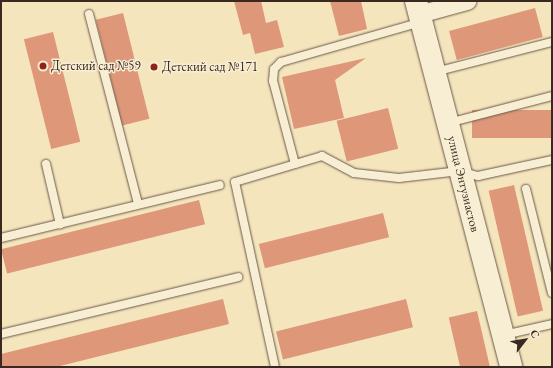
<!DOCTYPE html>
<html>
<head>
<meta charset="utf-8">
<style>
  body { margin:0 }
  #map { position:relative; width:553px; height:368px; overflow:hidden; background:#f5e5bd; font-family:"EB Garamond",serif }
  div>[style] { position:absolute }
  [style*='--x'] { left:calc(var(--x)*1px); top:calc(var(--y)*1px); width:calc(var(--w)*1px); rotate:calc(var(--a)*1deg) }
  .building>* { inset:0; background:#de9779; transform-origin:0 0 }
  .roads { filter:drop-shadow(0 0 1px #695848) drop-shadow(0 0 1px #695848) }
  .lane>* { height:8px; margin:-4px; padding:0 4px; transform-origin:4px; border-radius:4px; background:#f8eed4 }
  .street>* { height:17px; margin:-8.5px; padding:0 8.5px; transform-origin:8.5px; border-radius:8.5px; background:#f8eed4 }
  .secondary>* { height:22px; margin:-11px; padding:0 11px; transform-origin:11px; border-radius:11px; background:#f8eed4 }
  .dots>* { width:11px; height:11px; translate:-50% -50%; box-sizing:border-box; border:2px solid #f8eed4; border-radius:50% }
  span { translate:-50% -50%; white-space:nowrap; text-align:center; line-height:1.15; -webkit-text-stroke:3px #f8eed4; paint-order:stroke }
  .poi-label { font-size:13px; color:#3a2921 }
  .left { translate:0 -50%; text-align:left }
  .street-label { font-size:13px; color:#3a2921 }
  .frame { position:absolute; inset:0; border:2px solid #3a2921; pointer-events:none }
  .north { position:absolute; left:505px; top:320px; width:40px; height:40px; -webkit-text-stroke:3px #f8eed4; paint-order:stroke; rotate:59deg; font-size:11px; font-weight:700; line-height:16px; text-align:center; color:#3a2921 }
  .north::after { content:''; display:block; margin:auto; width:14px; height:18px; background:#3a2921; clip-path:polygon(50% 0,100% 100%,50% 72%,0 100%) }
</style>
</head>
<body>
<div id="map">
  <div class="building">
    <i style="clip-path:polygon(234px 1px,261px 1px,266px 23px,277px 20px,284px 47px,255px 54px,250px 33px,243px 35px)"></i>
    <i style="clip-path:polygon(330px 1px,361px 1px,367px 29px,339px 36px)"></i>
    <i style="left:535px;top:8px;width:30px;height:89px;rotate:75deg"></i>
    <i style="left:123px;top:13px;width:109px;height:28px;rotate:76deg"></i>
    <i style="left:53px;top:32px;width:113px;height:30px;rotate:76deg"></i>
    <i style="clip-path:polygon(366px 58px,335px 80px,344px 118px,294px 129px,282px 77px)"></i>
    <i style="left:388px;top:108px;width:42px;height:53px;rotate:76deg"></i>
    <i style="left:552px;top:110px;width:28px;height:80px;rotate:90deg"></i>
    <i style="left:514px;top:185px;width:129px;height:26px;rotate:77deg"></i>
    <i style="left:199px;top:200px;width:25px;height:204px;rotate:76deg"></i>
    <i style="left:383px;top:213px;width:25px;height:128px;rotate:76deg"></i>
    <i style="clip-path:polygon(223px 299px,229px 324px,56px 367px,1px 367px,1px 354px)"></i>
    <i style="left:406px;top:299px;width:29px;height:134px;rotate:76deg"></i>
    <i style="left:477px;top:311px;width:57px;height:29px;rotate:77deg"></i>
  </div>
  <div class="roads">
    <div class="lane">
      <i style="--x:89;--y:14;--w:196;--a:75.5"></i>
      <i style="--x:435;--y:72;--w:121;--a:-14.4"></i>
      <i style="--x:448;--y:123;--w:107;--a:-14.6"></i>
      <i style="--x:46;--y:164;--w:62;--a:76.9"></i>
      <i style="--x:295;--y:164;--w:86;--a:-104.8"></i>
      <i style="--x:273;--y:81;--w:12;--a:-85"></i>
      <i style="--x:274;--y:69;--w:10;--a:-45"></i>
      <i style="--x:281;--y:62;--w:146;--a:-15.9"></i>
      <i style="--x:526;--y:189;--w:107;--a:76"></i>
      <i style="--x:1;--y:238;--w:225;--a:-13.6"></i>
      <i style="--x:1;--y:334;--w:244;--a:-13.5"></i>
      <i style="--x:504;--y:335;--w:49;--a:-12.9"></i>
      <i style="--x:275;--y:367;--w:189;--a:-102.2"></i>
      <i style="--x:235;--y:182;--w:91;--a:-16.6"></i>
      <i style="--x:322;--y:156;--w:36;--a:28"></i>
      <i style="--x:354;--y:173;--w:45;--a:6.3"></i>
      <i style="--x:399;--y:178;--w:61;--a:-6.5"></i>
      <i style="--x:460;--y:171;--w:19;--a:16"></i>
      <i style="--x:478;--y:176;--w:76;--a:-12.2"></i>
    </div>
    <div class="street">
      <i style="--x:419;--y:14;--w:50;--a:-15.2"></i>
    </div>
    <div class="secondary">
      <i style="--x:416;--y:1;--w:378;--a:75.4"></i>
    </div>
  </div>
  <div class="dots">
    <i style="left:43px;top:66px;background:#8f2418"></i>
    <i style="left:154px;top:67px;background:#8f2418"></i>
  </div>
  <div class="poi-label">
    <span class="left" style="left:51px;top:66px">Детский сад №59</span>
    <span class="left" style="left:162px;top:67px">Детский сад №171</span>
  </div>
  <div class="street-label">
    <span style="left:463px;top:184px;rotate:76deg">улица Энтузиастов</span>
  </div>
  <div class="frame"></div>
  <div class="north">С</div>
</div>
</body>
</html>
